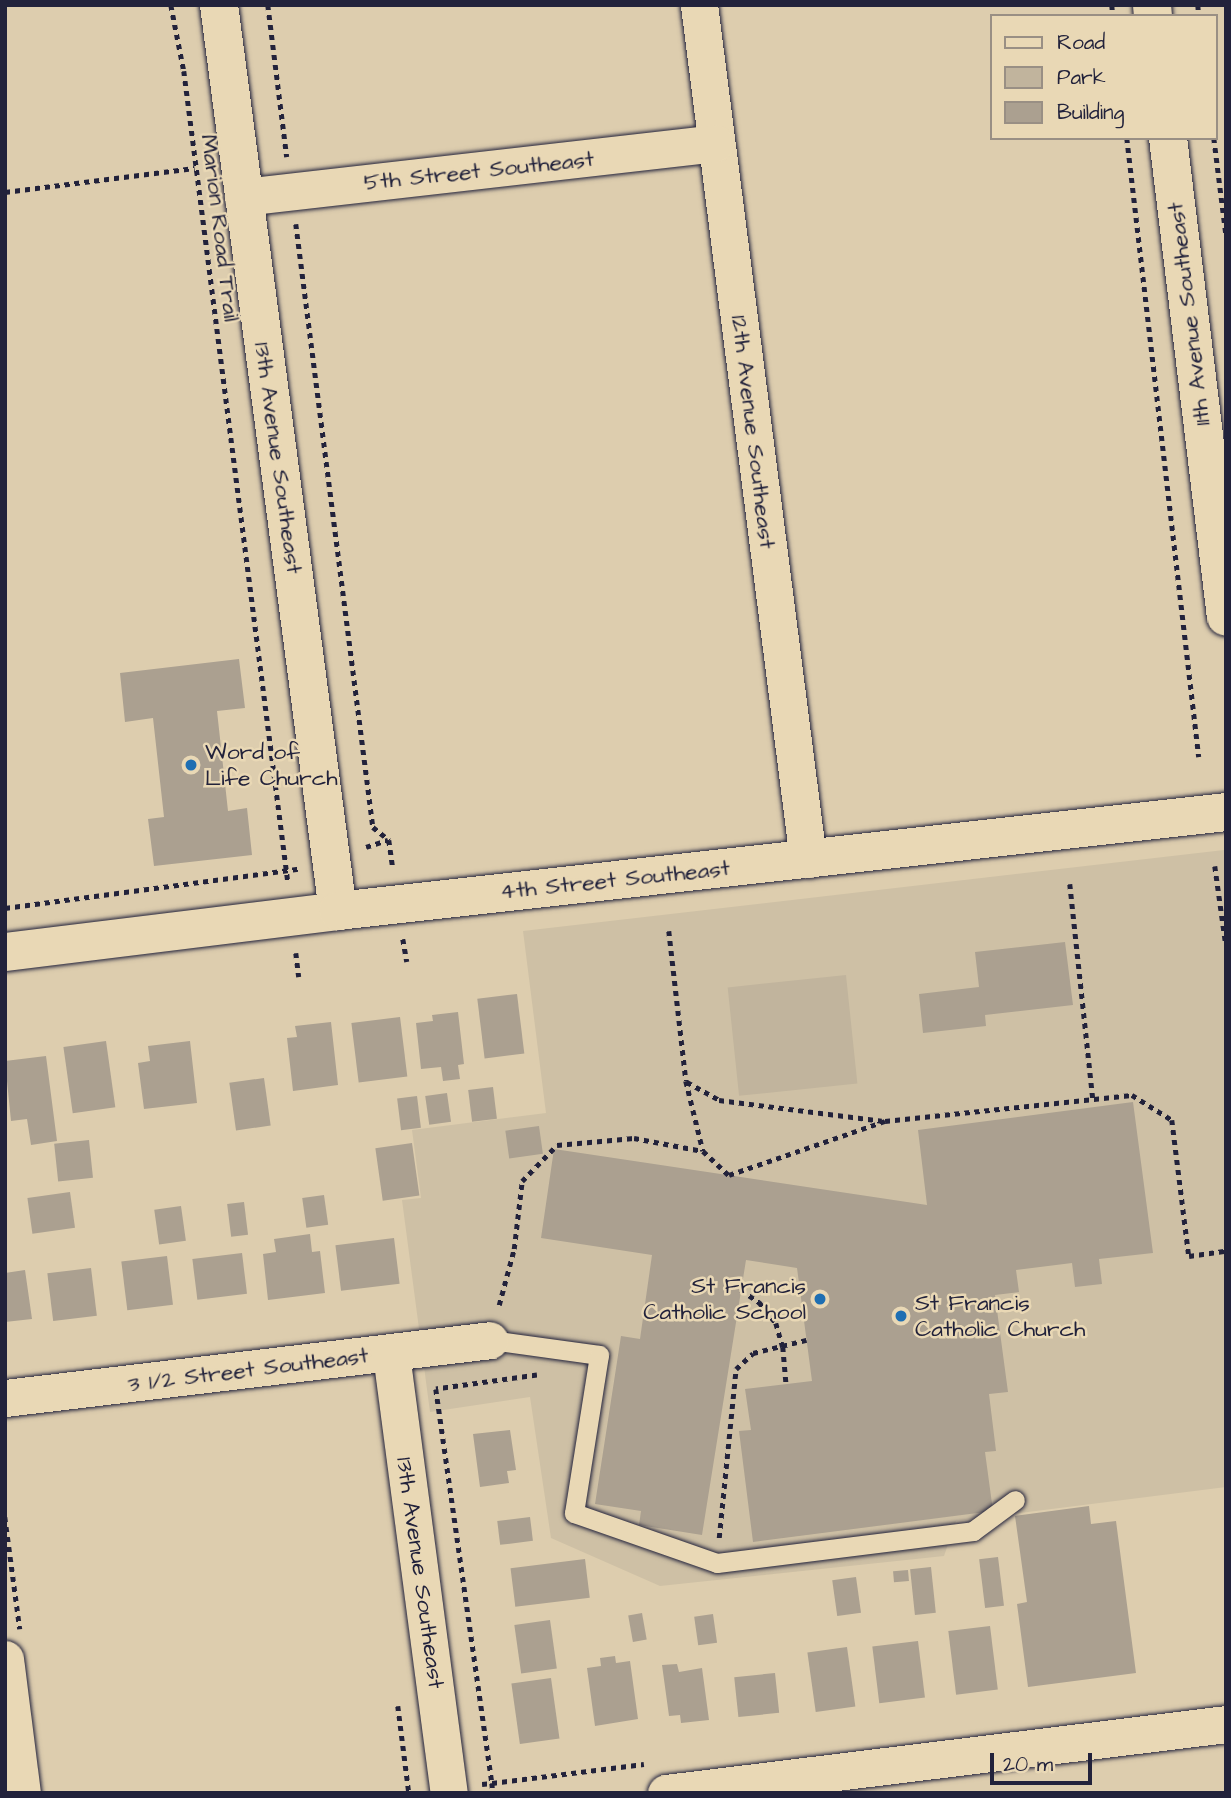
<!DOCTYPE html>
<html>
<head>
<meta charset="utf-8">
<style>
  body { margin:0 }
  #map { position:relative; width:1231px; height:1798px; overflow:hidden; background:#ddcdae; font-family:"Architects Daughter",sans-serif }
  div>[style] { position:absolute }
  [style*='--x'] { left:calc(var(--x)*1px); top:calc(var(--y)*1px); width:calc(var(--w)*1px); rotate:calc(var(--a)*1deg) }
  .built>* { inset:0; background:#cec0a5 }
  .green>* { inset:0; background:#c1b49d; transform-origin:0 0 }
  .building>* { inset:0; background:#aba090; transform-origin:0 0 }
  .path>* { height:4.5px; margin-top:-2.25px; transform-origin:0; background:repeating-linear-gradient(90deg,#22223b 0 5px,transparent 0 10px) }
  .roads { filter:drop-shadow(0 0 2px #22223b) drop-shadow(0 0 2px #22223b) }
  .service>* { height:19px; margin:-9.5px; padding:0 9.5px; transform-origin:9.5px; border-radius:9.5px; background:#e9d8b5 }
  .minor>* { height:37px; margin:-18.5px; padding:0 18.5px; transform-origin:18.5px; border-radius:18.5px; background:#e9d8b5 }
  .tertiary>* { height:38px; margin:-19px; padding:0 19px; transform-origin:19px; border-radius:19px; background:#e9d8b5 }
  .secondary>* { height:38px; margin:-19px; padding:0 19px; transform-origin:19px; border-radius:19px; background:#e9d8b5 }
  .dots>* { width:19px; height:19px; translate:-50% -50%; box-sizing:border-box; border:4px solid #e9d8b5; border-radius:50% }
  span { translate:-50% -50%; white-space:nowrap; text-align:center; line-height:1.15; -webkit-text-stroke:5px #e9d8b5; paint-order:stroke }
  .street-label { font-size:23px; color:#22223b }
  .poi-label { font-size:23px; color:#22223b }
  .left { translate:0 -50%; text-align:left }
  .right { translate:-100% -50%; text-align:right }
  .frame { position:absolute; inset:0; border:7px solid #22223b; pointer-events:none }
  .legend { position:absolute; left:990px; top:14px; width:228px; height:126px; box-sizing:border-box; background:#e9d8b5; border:2px solid #998f84; margin:0; padding:9px 12px; list-style:none; font-size:21px; color:#22223b }
  .legend li { display:flex; align-items:center; gap:14px; height:35px }
  .legend b { width:35px; border:2px solid #998f84 }
  .scale { position:absolute; left:990px; top:1753px; width:102px; height:32px; box-sizing:border-box; border:4px solid #22223b; border-top:0; padding-left:9px; font-size:21px; line-height:24px; white-space:nowrap; color:#22223b; -webkit-text-stroke:5px #e9d8b5; paint-order:stroke }
</style>
</head>
<body>
<div id="map">
  <div class="built">
    <i style="clip-path:polygon(1224px 850px,1226px 1487px,956px 1521px,944px 1556px,660px 1586px,551px 1538px,530px 1397px,430px 1412px,402px 1200px,421px 1198px,412px 1130px,546px 1113px,523px 931px)"></i>
  </div>
  <div class="green">
    <i style="left:846px;top:975px;width:109px;height:119px;rotate:84deg"></i>
  </div>
  <div class="building">
    <i style="clip-path:polygon(239px 659px,245px 708px,217px 711px,228px 811px,247px 808px,252px 855px,154px 866px,148px 819px,164px 817px,153px 718px,125px 722px,120px 673px)"></i>
    <i style="clip-path:polygon(1065px 942px,1073px 1005px,985px 1015px,986px 1026px,923px 1033px,919px 994px,979px 987px,975px 952px)"></i>
    <i style="left:517px;top:994px;width:60px;height:40px;rotate:83deg"></i>
    <i style="clip-path:polygon(458px 1012px,464px 1064px,458px 1065px,460px 1079px,443px 1081px,441px 1067px,421px 1069px,416px 1023px,433px 1021px,432px 1015px)"></i>
    <i style="left:400px;top:1017px;width:60px;height:49px;rotate:83deg"></i>
    <i style="clip-path:polygon(331px 1022px,338px 1085px,293px 1091px,287px 1038px,297px 1037px,295px 1026px)"></i>
    <i style="left:106px;top:1041px;width:67px;height:43px;rotate:82deg"></i>
    <i style="clip-path:polygon(190px 1041px,197px 1103px,144px 1109px,138px 1063px,150px 1061px,148px 1046px)"></i>
    <i style="clip-path:polygon(46px 1056px,57px 1141px,31px 1145px,27px 1119px,11px 1121px,5px 1061px)"></i>
    <i style="left:264px;top:1078px;width:48px;height:35px;rotate:82deg"></i>
    <i style="left:493px;top:1087px;width:32px;height:25px;rotate:83deg"></i>
    <i style="left:447px;top:1093px;width:29px;height:22px;rotate:82deg"></i>
    <i style="left:417px;top:1096px;width:32px;height:20px;rotate:83deg"></i>
    <i style="clip-path:polygon(1133px 1102px,1153px 1253px,1099px 1259px,1102px 1284px,1075px 1287px,1072px 1263px,1016px 1270px,1019px 1292px,995px 1295px,1008px 1392px,989px 1394px,996px 1451px,985px 1452px,993px 1511px,753px 1542px,739px 1431px,751px 1430px,745px 1389px,812px 1381px,797px 1268px,746px 1260px,702px 1535px,639px 1525px,641px 1511px,595px 1504px,621px 1336px,640px 1339px,652px 1255px,541px 1238px,554px 1149px,927px 1205px,918px 1130px)"></i>
    <i style="left:539px;top:1126px;width:28px;height:34px;rotate:82deg"></i>
    <i style="left:89px;top:1140px;width:38px;height:35px;rotate:84deg"></i>
    <i style="left:412px;top:1143px;width:53px;height:37px;rotate:82deg"></i>
    <i style="left:70px;top:1192px;width:36px;height:43px;rotate:82deg"></i>
    <i style="left:324px;top:1195px;width:30px;height:22px;rotate:82deg"></i>
    <i style="left:244px;top:1202px;width:33px;height:17px;rotate:83deg"></i>
    <i style="left:181px;top:1206px;width:35px;height:27px;rotate:82deg"></i>
    <i style="clip-path:polygon(310px 1234px,312px 1252px,320px 1251px,325px 1293px,268px 1300px,263px 1254px,276px 1252px,274px 1239px)"></i>
    <i style="left:394px;top:1238px;width:46px;height:59px;rotate:83deg"></i>
    <i style="left:242px;top:1253px;width:41px;height:50px;rotate:83deg"></i>
    <i style="left:167px;top:1256px;width:49px;height:46px;rotate:83deg"></i>
    <i style="left:91px;top:1268px;width:48px;height:44px;rotate:83deg"></i>
    <i style="clip-path:polygon(25px 1270px,32px 1319px,5px 1322px,5px 1273px)"></i>
    <i style="clip-path:polygon(510px 1430px,516px 1470px,507px 1471px,509px 1483px,480px 1487px,473px 1434px)"></i>
    <i style="clip-path:polygon(1089px 1506px,1091px 1524px,1116px 1521px,1136px 1673px,1028px 1687px,1017px 1604px,1027px 1602px,1015px 1516px)"></i>
    <i style="left:530px;top:1517px;width:24px;height:33px;rotate:83deg"></i>
    <i style="left:998px;top:1557px;width:49px;height:19px;rotate:83deg"></i>
    <i style="left:585px;top:1559px;width:39px;height:75px;rotate:83deg"></i>
    <i style="left:931px;top:1567px;width:46px;height:21px;rotate:84deg"></i>
    <i style="left:908px;top:1570px;width:11px;height:15px;rotate:85deg"></i>
    <i style="left:856px;top:1577px;width:36px;height:24px;rotate:82deg"></i>
    <i style="left:642px;top:1613px;width:27px;height:14px;rotate:80deg"></i>
    <i style="left:713px;top:1614px;width:29px;height:19px;rotate:82deg"></i>
    <i style="left:550px;top:1620px;width:49px;height:36px;rotate:82deg"></i>
    <i style="left:990px;top:1626px;width:64px;height:42px;rotate:83deg"></i>
    <i style="left:918px;top:1641px;width:57px;height:46px;rotate:83deg"></i>
    <i style="left:847px;top:1647px;width:60px;height:40px;rotate:82deg"></i>
    <i style="clip-path:polygon(615px 1656px,616px 1663px,630px 1661px,638px 1719px,595px 1726px,587px 1668px,601px 1666px,600px 1658px)"></i>
    <i style="clip-path:polygon(677px 1664px,679px 1672px,702px 1668px,709px 1720px,681px 1723px,680px 1715px,669px 1716px,662px 1665px)"></i>
    <i style="left:775px;top:1673px;width:40px;height:41px;rotate:84deg"></i>
    <i style="left:551px;top:1678px;width:61px;height:40px;rotate:82deg"></i>
  </div>
  <div class="path">
    <i style="--x:171;--y:5;--w:67;--a:78.9"></i>
    <i style="--x:184;--y:71;--w:818;--a:82.69"></i>
    <i style="--x:268;--y:5;--w:153;--a:82.9"></i>
    <i style="--x:1112;--y:5;--w:11;--a:85"></i>
    <i style="--x:1198;--y:5;--w:11;--a:85"></i>
    <i style="--x:1127;--y:138;--w:623;--a:83.37"></i>
    <i style="--x:1214;--y:138;--w:98;--a:82.9"></i>
    <i style="--x:5;--y:192;--w:191;--a:-7.2"></i>
    <i style="--x:296;--y:224;--w:608;--a:82.72"></i>
    <i style="--x:373;--y:827;--w:21;--a:39"></i>
    <i style="--x:389;--y:840;--w:28;--a:82"></i>
    <i style="--x:366;--y:847;--w:23;--a:-18"></i>
    <i style="--x:1215;--y:866;--w:80;--a:82.1"></i>
    <i style="--x:1070;--y:884;--w:216;--a:83.9"></i>
    <i style="--x:5;--y:908;--w:296;--a:-7.6"></i>
    <i style="--x:669;--y:931;--w:151;--a:83.5"></i>
    <i style="--x:686;--y:1081;--w:72;--a:76.3"></i>
    <i style="--x:703;--y:1151;--w:35;--a:43"></i>
    <i style="--x:729;--y:1175;--w:165;--a:-19.1"></i>
    <i style="--x:885;--y:1121;--w:248;--a:-6"></i>
    <i style="--x:1132;--y:1095;--w:47;--a:32"></i>
    <i style="--x:1172;--y:1120;--w:137;--a:82.9"></i>
    <i style="--x:1189;--y:1256;--w:37;--a:-8"></i>
    <i style="--x:403;--y:939;--w:23;--a:80"></i>
    <i style="--x:296;--y:953;--w:24;--a:83"></i>
    <i style="--x:687;--y:1082;--w:37;--a:29"></i>
    <i style="--x:719;--y:1100;--w:164;--a:7.3"></i>
    <i style="--x:741;--y:1290;--w:22;--a:34"></i>
    <i style="--x:759;--y:1302;--w:27;--a:51"></i>
    <i style="--x:776;--y:1323;--w:25;--a:74"></i>
    <i style="--x:783;--y:1347;--w:37;--a:85"></i>
    <i style="--x:499;--y:1305;--w:58;--a:-75"></i>
    <i style="--x:514;--y:1249;--w:68;--a:-83.3"></i>
    <i style="--x:522;--y:1181;--w:50;--a:-45.8"></i>
    <i style="--x:557;--y:1145;--w:77;--a:-5.2"></i>
    <i style="--x:634;--y:1138;--w:70;--a:10.7"></i>
    <i style="--x:537;--y:1375;--w:102;--a:172.1"></i>
    <i style="--x:436;--y:1389;--w:398;--a:81.9"></i>
    <i style="--x:492;--y:1783;--w:153;--a:-7.1"></i>
    <i style="--x:5;--y:1517;--w:113;--a:82.4"></i>
    <i style="--x:719;--y:1538;--w:170;--a:-84.3"></i>
    <i style="--x:736;--y:1369;--w:23;--a:-43"></i>
    <i style="--x:753;--y:1353;--w:55;--a:-13.8"></i>
    <i style="--x:398;--y:1706;--w:88;--a:82.8"></i>
    <i style="--x:482;--y:1784;--w:10;--a:-6"></i>
    <i style="--x:492;--y:1783;--w:10;--a:84"></i>
  </div>
  <div class="roads">
    <div class="service">
      <i style="--x:490;--y:1340;--w:110;--a:7.8"></i>
      <i style="--x:599;--y:1355;--w:160;--a:99"></i>
      <i style="--x:574;--y:1513;--w:151;--a:19.3"></i>
      <i style="--x:717;--y:1563;--w:258;--a:-7.1"></i>
      <i style="--x:973;--y:1531;--w:52;--a:-36.4"></i>
    </div>
    <div class="minor">
      <i style="--x:699;--y:5;--w:861;--a:82.73"></i>
      <i style="--x:243;--y:197;--w:475;--a:-6.5"></i>
      <i style="--x:391;--y:1354;--w:443;--a:82.5"></i>
      <i style="--x:5;--y:1398;--w:488;--a:-6.8"></i>
      <i style="--x:5;--y:1659;--w:135;--a:82.8"></i>
      <i style="--x:666;--y:1793;--w:564;--a:-7.02"></i>
    </div>
    <div class="tertiary">
      <i style="--x:1152;--y:5;--w:11;--a:85"></i>
      <i style="--x:1168;--y:138;--w:482;--a:83.1"></i>
    </div>
    <div class="secondary">
      <i style="--x:219;--y:5;--w:914;--a:82.52"></i>
      <i style="--x:5;--y:952;--w:336;--a:-7"></i>
      <i style="--x:338;--y:911;--w:894;--a:-6.36"></i>
    </div>
  </div>
  <div class="dots">
    <i style="left:191px;top:765px;background:#1f6fb2"></i>
    <i style="left:820px;top:1299px;background:#1f6fb2"></i>
    <i style="left:901px;top:1316px;background:#1f6fb2"></i>
  </div>
  <div class="street-label">
    <span style="left:479px;top:171px;rotate:-6deg">5th Street Southeast</span>
    <span style="left:220px;top:228px;rotate:83deg">Marion Road Trail</span>
    <span style="left:1189px;top:314px;rotate:-97deg">11th Avenue Southeast</span>
    <span style="left:753px;top:432px;rotate:83deg">12th Avenue Southeast</span>
    <span style="left:278px;top:458px;rotate:82deg">13th Avenue Southeast</span>
    <span style="left:615px;top:880px;rotate:-6deg">4th Street Southeast</span>
    <span style="left:248px;top:1370px;rotate:-7deg">3 1/2 Street Southeast</span>
    <span style="left:420px;top:1573px;rotate:82deg">13th Avenue Southeast</span>
  </div>
  <div class="poi-label">
    <span class="left" style="left:205px;top:765px">Word of<br>Life Church</span>
    <span class="right" style="left:806px;top:1299px">St Francis<br>Catholic School</span>
    <span class="left" style="left:915px;top:1316px">St Francis<br>Catholic Church</span>
  </div>
  <div class="frame"></div>
  <ul class="legend">
  <li><b style="height:9px;background:#e9d8b5"></b>Road</li>
  <li><b style="height:19px;background:#c1b49d"></b>Park</li>
  <li><b style="height:19px;background:#aba090"></b>Building</li>
  </ul>
  <div class="scale">20 m</div>
</div>
</body>
</html>
